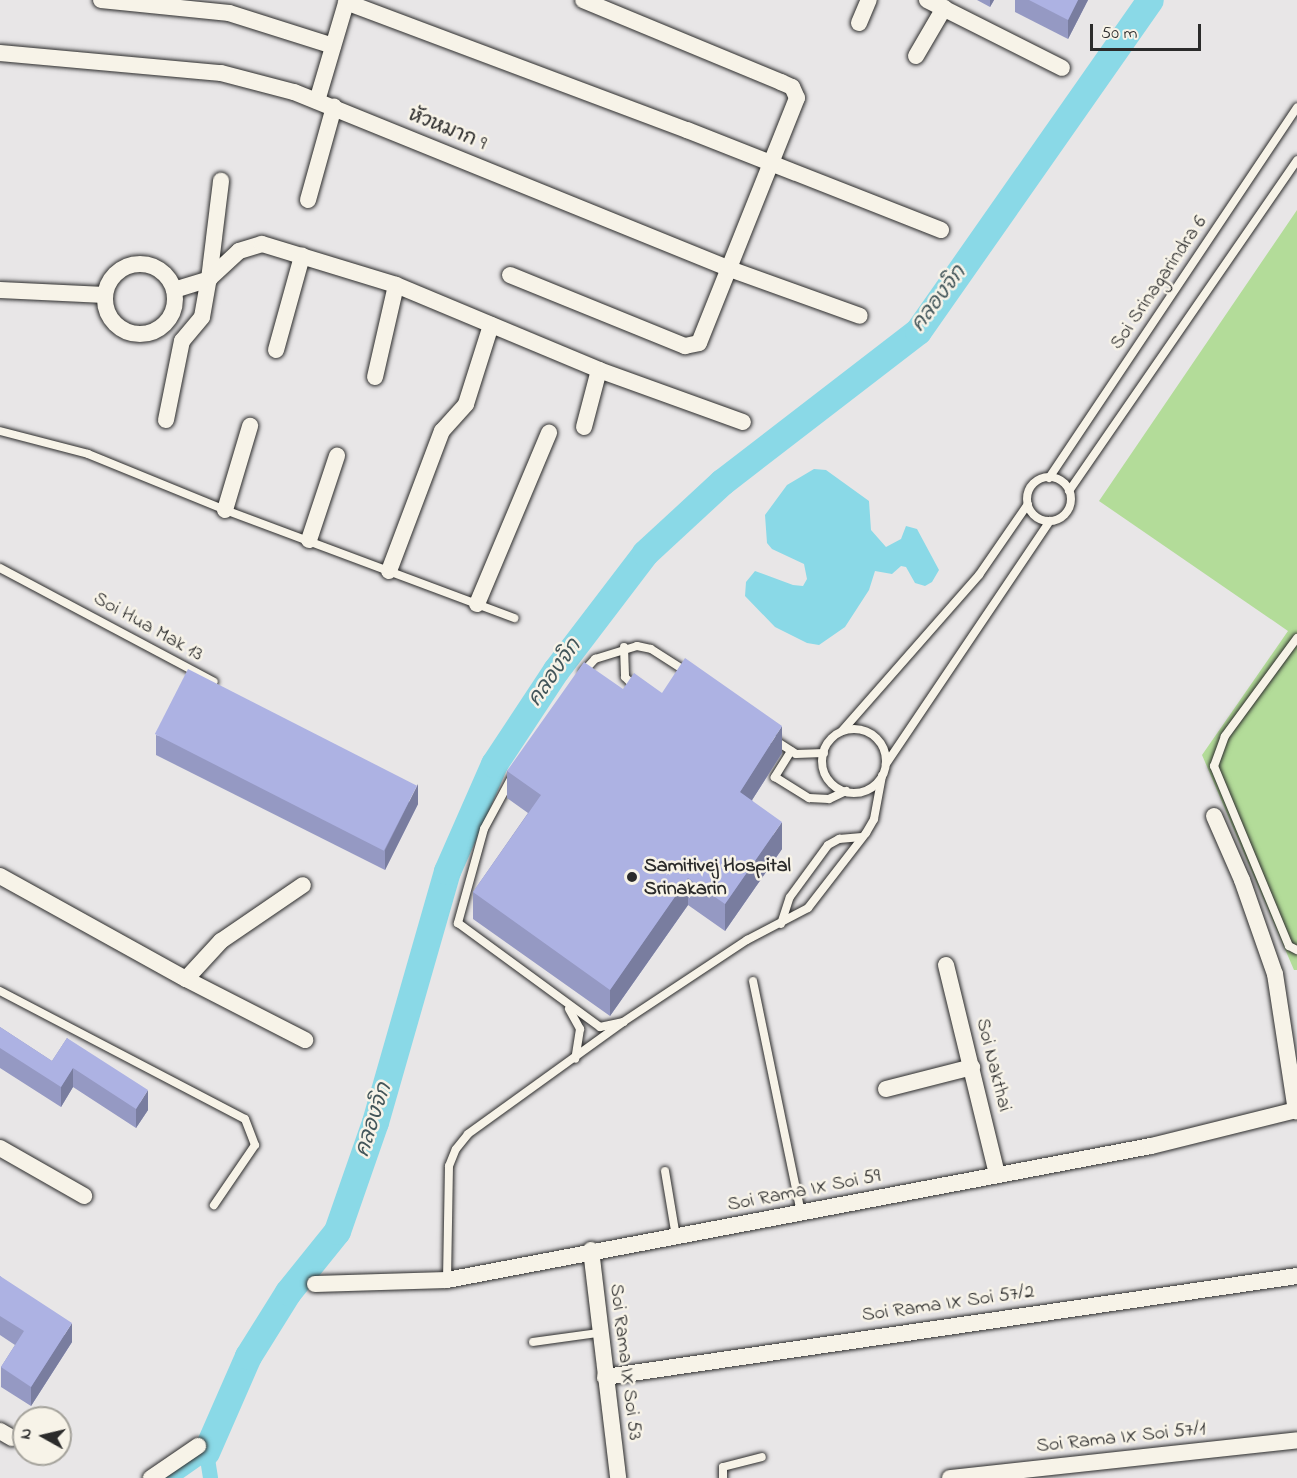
<!DOCTYPE html>
<html>
<head>
<meta charset="utf-8">
<style>
  body { margin:0 }
  #map { position:relative; width:1297px; height:1478px; overflow:hidden; background:#e8e6e7; font-family:"Indie Flower","Playpen Sans Thai",sans-serif }
  div>[style] { position:absolute }
  [style*='--x'] { left:calc(var(--x)*1px); top:calc(var(--y)*1px); width:calc(var(--w)*1px); rotate:calc(var(--a)*1deg) }
  .green>* { inset:0; background:#b3dc99 }
  .water>* { inset:0; background:#8ad9e7 }
  .canal>* { height:15px; margin:-7.5px; padding:0 7.5px; transform-origin:7.5px; border-radius:7.5px; background:#8ad9e7 }
  .river>* { height:27px; margin:-13.5px; padding:0 13.5px; transform-origin:13.5px; border-radius:13.5px; background:#8ad9e7 }
  .roads { filter:drop-shadow(0 0 2px #2b2b2b) drop-shadow(0 0 2px #2b2b2b) }
  .lane>* { height:8px; margin:-4px; padding:0 4px; transform-origin:4px; border-radius:4px; background:#f7f3e8 }
  .lane>.ring { margin:-4px; padding:0; box-sizing:content-box; background:none; border:8px solid #f7f3e8; border-radius:50% }
  .street>* { height:16px; margin:-8px; padding:0 8px; transform-origin:8px; border-radius:8px; background:#f7f3e8 }
  .street>.ring { margin:-8px; padding:0; box-sizing:content-box; background:none; border:16px solid #f7f3e8; border-radius:50% }
  .wall>* { inset:0; background:#9599c3 }
  .shaded-wall>* { inset:0; background:#797d9f }
  .building>* { inset:0; background:#adb2e3; transform-origin:0 0 }
  .dots>* { width:16px; height:16px; translate:-50% -50%; box-sizing:border-box; border:3px solid #f7f3e8; border-radius:50% }
  span { translate:-50% -50%; white-space:nowrap; text-align:center; line-height:1.15; -webkit-text-stroke:5px #f7f3e8; paint-order:stroke }
  .street-label { font-size:20px; color:#2b2b2b }
  .poi-label { font-size:20px; color:#2b2b2b; font-weight:700 }
  .left { translate:0 -50%; text-align:left }
  .water-label { font-size:21px; color:#43565a; font-style:italic }
  .north { position:absolute; left:12px; top:1406px; width:60px; height:60px; box-sizing:border-box; background:#f7f3e8; border:2px solid #a5a39c; border-radius:50%; rotate:278deg; font-size:16px; font-weight:700; line-height:24px; text-align:center; color:#2b2b2b }
  .north::after { content:''; display:block; margin:auto; width:21px; height:27px; background:#2b2b2b; clip-path:polygon(50% 0,100% 100%,50% 72%,0 100%) }
  .scale { position:absolute; left:1090px; top:24px; width:111px; height:27px; box-sizing:border-box; border:3px solid #2b2b2b; border-top:0; padding-left:8px; font-size:18px; line-height:21px; white-space:nowrap; color:#2b2b2b; -webkit-text-stroke:4px #f7f3e8; paint-order:stroke }
</style>
</head>
<body>
<div id="map">
  <div class="green">
    <i style="clip-path:polygon(1297px 210px,1297px 970px,1294px 970px,1202px 755px,1288px 631px,1099px 501px)"></i>
  </div>
  <div class="water">
    <i style="clip-path:polygon(814px 469px,826px 470px,869px 501px,871px 530px,886px 547px,901px 539px,906px 526px,917px 529px,939px 570px,932px 582px,925px 586px,915px 583px,906px 567px,901px 566px,892px 574px,875px 571px,869px 590px,845px 627px,819px 645px,807px 643px,775px 627px,745px 596px,746px 582px,755px 571px,793px 585px,803px 586px,807px 579px,804px 564px,772px 549px,767px 543px,765px 515px,787px 485px)"></i>
  </div>
  <div class="canal">
    <i style="--x:169;--y:1478;--w:45;--a:-35.1"></i>
    <i style="--x:206;--y:1452;--w:26;--a:81"></i>
  </div>
  <div class="river">
    <i style="--x:206;--y:1452;--w:105;--a:-66.4"></i>
    <i style="--x:248;--y:1356;--w:75;--a:-58"></i>
    <i style="--x:288;--y:1292;--w:78;--a:-51.2"></i>
    <i style="--x:337;--y:1231;--w:115;--a:-70.8"></i>
    <i style="--x:375;--y:1122;--w:261;--a:-74"></i>
    <i style="--x:447;--y:871;--w:117;--a:-66.3"></i>
    <i style="--x:494;--y:764;--w:113;--a:-56.6"></i>
    <i style="--x:556;--y:670;--w:147;--a:-52.7"></i>
    <i style="--x:645;--y:553;--w:105;--a:-42.7"></i>
    <i style="--x:722;--y:482;--w:247;--a:-37.6"></i>
    <i style="--x:918;--y:331;--w:404;--a:-55"></i>
  </div>
  <div class="roads">
    <div class="lane">
      <i style="--x:0;--y:431;--w:91;--a:14.6"></i>
      <i style="--x:88;--y:454;--w:148;--a:22.2"></i>
      <i style="--x:225;--y:510;--w:309;--a:20.5"></i>
      <i class="ring" style="left:1027px;top:477px;width:36px;height:36px"></i>
      <i style="--x:1049;--y:478;--w:446;--a:-56.2"></i>
      <i style="--x:1069;--y:491;--w:402;--a:-55.4"></i>
      <i style="--x:0;--y:568;--w:242;--a:28"></i>
      <i style="--x:1297;--y:638;--w:122;--a:126.3"></i>
      <i style="--x:1225;--y:736;--w:32;--a:110"></i>
      <i style="--x:1214;--y:766;--w:195;--a:67.4"></i>
      <i style="--x:1289;--y:946;--w:9;--a:27"></i>
      <i style="--x:624;--y:647;--w:30;--a:88"></i>
      <i style="--x:625;--y:677;--w:14;--a:45"></i>
      <i style="--x:583;--y:672;--w:18;--a:-47"></i>
      <i style="--x:595;--y:659;--w:44;--a:-17.2"></i>
      <i style="--x:637;--y:646;--w:14;--a:12"></i>
      <i style="--x:651;--y:649;--w:43;--a:32.6"></i>
      <i class="ring" style="left:822px;top:729px;width:56px;height:56px"></i>
      <i style="--x:842;--y:731;--w:208;--a:-48.7"></i>
      <i style="--x:979;--y:575;--w:86;--a:-55.4"></i>
      <i style="--x:773;--y:739;--w:27;--a:33"></i>
      <i style="--x:796;--y:754;--w:28;--a:-2"></i>
      <i style="--x:791;--y:751;--w:31;--a:122"></i>
      <i style="--x:775;--y:777;--w:40;--a:32"></i>
      <i style="--x:809;--y:798;--w:20;--a:3"></i>
      <i style="--x:829;--y:799;--w:19;--a:-25"></i>
      <i style="--x:886;--y:764;--w:293;--a:-56"></i>
      <i style="--x:512;--y:777;--w:59;--a:118.3"></i>
      <i style="--x:484;--y:829;--w:98;--a:105.5"></i>
      <i style="--x:458;--y:923;--w:176;--a:36.2"></i>
      <i style="--x:600;--y:1027;--w:24;--a:-12"></i>
      <i style="--x:623;--y:1022;--w:149;--a:-33.5"></i>
      <i style="--x:747;--y:940;--w:69;--a:-27.7"></i>
      <i style="--x:808;--y:908;--w:95;--a:-52.3"></i>
      <i style="--x:866;--y:833;--w:16;--a:-60"></i>
      <i style="--x:874;--y:819;--w:44;--a:-79.5"></i>
      <i style="--x:781;--y:924;--w:28;--a:-72"></i>
      <i style="--x:790;--y:897;--w:64;--a:-53.8"></i>
      <i style="--x:828;--y:845;--w:13;--a:-29"></i>
      <i style="--x:839;--y:839;--w:23;--a:-5"></i>
      <i style="--x:753;--y:981;--w:237;--a:78.3"></i>
      <i style="--x:0;--y:991;--w:276;--a:27.6"></i>
      <i style="--x:245;--y:1119;--w:28;--a:69"></i>
      <i style="--x:255;--y:1145;--w:73;--a:124.3"></i>
      <i style="--x:569;--y:1009;--w:23;--a:61"></i>
      <i style="--x:580;--y:1029;--w:30;--a:99"></i>
      <i style="--x:665;--y:1171;--w:67;--a:80.5"></i>
      <i style="--x:447;--y:1280;--w:114;--a:-89"></i>
      <i style="--x:449;--y:1166;--w:18;--a:-68"></i>
      <i style="--x:456;--y:1149;--w:19;--a:-51"></i>
      <i style="--x:468;--y:1134;--w:190;--a:-35.8"></i>
      <i style="--x:533;--y:1342;--w:66;--a:-7.9"></i>
      <i style="--x:723;--y:1478;--w:11;--a:-90"></i>
      <i style="--x:723;--y:1467;--w:40;--a:-14.4"></i>
    </div>
    <div class="street">
      <i style="--x:101;--y:0;--w:129;--a:5.8"></i>
      <i style="--x:229;--y:13;--w:109;--a:17.6"></i>
      <i style="--x:927;--y:0;--w:151;--a:26.7"></i>
      <i style="--x:346;--y:2;--w:364;--a:20.6"></i>
      <i style="--x:687;--y:130;--w:273;--a:21.5"></i>
      <i style="--x:859;--y:23;--w:25;--a:-67"></i>
      <i style="--x:0;--y:53;--w:222;--a:5.2"></i>
      <i style="--x:221;--y:73;--w:75;--a:14.6"></i>
      <i style="--x:294;--y:92;--w:467;--a:22.1"></i>
      <i style="--x:727;--y:268;--w:141;--a:19.8"></i>
      <i style="--x:916;--y:56;--w:56;--a:-59.7"></i>
      <i style="--x:317;--y:101;--w:105;--a:-73.5"></i>
      <i style="--x:308;--y:200;--w:97;--a:-74.4"></i>
      <i class="ring" style="left:105px;top:264px;width:54px;height:54px"></i>
      <i style="--x:510;--y:275;--w:189;--a:22.1"></i>
      <i style="--x:685;--y:346;--w:14;--a:-12"></i>
      <i style="--x:699;--y:343;--w:264;--a:-68.2"></i>
      <i style="--x:797;--y:98;--w:12;--a:-114"></i>
      <i style="--x:792;--y:87;--w:12;--a:-156"></i>
      <i style="--x:781;--y:82;--w:214;--a:-157.5"></i>
      <i style="--x:0;--y:290;--w:105;--a:2.7"></i>
      <i style="--x:174;--y:290;--w:37;--a:-17"></i>
      <i style="--x:209;--y:279;--w:99;--a:-83"></i>
      <i style="--x:276;--y:350;--w:98;--a:-74.5"></i>
      <i style="--x:375;--y:377;--w:94;--a:-77.1"></i>
      <i style="--x:166;--y:420;--w:81;--a:-78.6"></i>
      <i style="--x:182;--y:341;--w:31;--a:-50"></i>
      <i style="--x:202;--y:317;--w:39;--a:-80"></i>
      <i style="--x:209;--y:279;--w:41;--a:-43"></i>
      <i style="--x:239;--y:251;--w:24;--a:-17"></i>
      <i style="--x:262;--y:244;--w:140;--a:17"></i>
      <i style="--x:396;--y:285;--w:220;--a:22.7"></i>
      <i style="--x:599;--y:370;--w:153;--a:19.9"></i>
      <i style="--x:584;--y:427;--w:59;--a:-75.3"></i>
      <i style="--x:225;--y:510;--w:88;--a:-73.4"></i>
      <i style="--x:309;--y:540;--w:89;--a:-71.6"></i>
      <i style="--x:389;--y:571;--w:150;--a:-69.3"></i>
      <i style="--x:442;--y:431;--w:36;--a:-48"></i>
      <i style="--x:466;--y:404;--w:83;--a:-72.4"></i>
      <i style="--x:477;--y:604;--w:186;--a:-67.2"></i>
      <i style="--x:1214;--y:816;--w:70;--a:66.4"></i>
      <i style="--x:1242;--y:880;--w:100;--a:70.7"></i>
      <i style="--x:1275;--y:974;--w:139;--a:81.3"></i>
      <i style="--x:0;--y:876;--w:213;--a:29"></i>
      <i style="--x:186;--y:979;--w:134;--a:27.1"></i>
      <i style="--x:946;--y:965;--w:216;--a:76.3"></i>
      <i style="--x:186;--y:979;--w:52;--a:-47.4"></i>
      <i style="--x:221;--y:941;--w:99;--a:-34.3"></i>
      <i style="--x:886;--y:1089;--w:89;--a:-14.3"></i>
      <i style="--x:0;--y:1148;--w:97;--a:29.7"></i>
      <i style="--x:591;--y:1250;--w:230;--a:83.2"></i>
      <i style="--x:315;--y:1284;--w:132;--a:-1.7"></i>
      <i style="--x:447;--y:1280;--w:717;--a:-10.78"></i>
      <i style="--x:1151;--y:1146;--w:150;--a:-13.9"></i>
      <i style="--x:605;--y:1377;--w:699;--a:-8.3"></i>
      <i style="--x:0;--y:1431;--w:14;--a:30"></i>
      <i style="--x:151;--y:1478;--w:57;--a:-34.2"></i>
      <i style="--x:950;--y:1478;--w:349;--a:-6.2"></i>
    </div>
  </div>
  <div class="wall">
    <i style="clip-path:polygon(977px 0,994px 0,990px 7px)"></i>
    <i style="clip-path:polygon(1015px 0,1088px 0,1068px 39px,1015px 12px)"></i>
    <i style="clip-path:polygon(623px 689px,662px 693px,782px 753px,752px 800px,782px 849px,725px 931px,688px 905px,610px 1016px,473px 919px,473px 892px,528px 813px,507px 798px,507px 771px)"></i>
    <i style="clip-path:polygon(156px 735px,418px 804px,385px 870px,156px 755px)"></i>
    <i style="clip-path:polygon(0 1027px,52px 1061px,67px 1038px,148px 1110px,136px 1128px,73px 1087px,61px 1107px,0 1068px)"></i>
    <i style="clip-path:polygon(0 1276px,72px 1342px,31px 1406px,1px 1387px,1px 1367px,15px 1345px,0 1335px)"></i>
  </div>
  <div class="shaded-wall">
    <i style="clip-path:polygon(990px 0,994px 0,990px 7px)"></i>
    <i style="clip-path:polygon(1078px 0,1088px 0,1068px 39px,1068px 20px)"></i>
    <i style="clip-path:polygon(782px 726px,782px 753px,740px 819px,740px 792px)"></i>
    <i style="clip-path:polygon(418px 784px,418px 804px,385px 870px,385px 850px)"></i>
    <i style="clip-path:polygon(782px 822px,782px 849px,725px 931px,725px 904px)"></i>
    <i style="clip-path:polygon(688px 878px,688px 905px,610px 1016px,610px 990px)"></i>
    <i style="clip-path:polygon(73px 1068px,73px 1087px,61px 1107px,61px 1087px)"></i>
    <i style="clip-path:polygon(148px 1090px,148px 1110px,136px 1128px,136px 1109px)"></i>
    <i style="clip-path:polygon(72px 1323px,72px 1342px,31px 1406px,31px 1387px)"></i>
  </div>
  <div class="building">
    <i style="clip-path:polygon(1029px 0,1078px 0,1068px 20px)"></i>
    <i style="clip-path:polygon(685px 658px,782px 726px,740px 792px,782px 822px,725px 904px,688px 878px,610px 990px,473px 892px,541px 795px,507px 771px,584px 662px,623px 689px,634px 673px,662px 693px)"></i>
    <i style="left:188px;top:669px;width:257px;height:73px;rotate:27deg"></i>
    <i style="clip-path:polygon(0 1027px,52px 1061px,67px 1038px,148px 1090px,136px 1109px,73px 1068px,61px 1087px,0 1048px)"></i>
    <i style="clip-path:polygon(0 1276px,72px 1323px,31px 1387px,1px 1367px,24px 1331px,0 1316px)"></i>
  </div>
  <div class="dots">
    <i style="left:632px;top:877px;background:#2b2b2b"></i>
  </div>
  <div class="street-label">
    <span style="left:447px;top:130px;rotate:22deg">หัวหมาก 9</span>
    <span style="left:1159px;top:283px;rotate:-56deg">Soi Srinagarindra 6</span>
    <span style="left:148px;top:627px;rotate:29deg">Soi Hua Mak 13</span>
    <span style="left:993px;top:1065px;rotate:76deg">Soi Nakthai</span>
    <span style="left:804px;top:1191px;rotate:-11deg">Soi Rama IX Soi 59</span>
    <span style="left:948px;top:1304px;rotate:-8deg">Soi Rama IX Soi 57/2</span>
    <span style="left:625px;top:1362px;rotate:83deg">Soi Rama IX Soi 53</span>
    <span style="left:1121px;top:1438px;rotate:-6deg">Soi Rama IX Soi 57/1</span>
  </div>
  <div class="poi-label">
    <span class="left" style="left:644px;top:878px">Samitivej Hospital<br>Srinakarin</span>
  </div>
  <div class="water-label">
    <span style="left:939px;top:299px;rotate:-53deg">คลองจิก</span>
    <span style="left:555px;top:673px;rotate:-55deg">คลองจิก</span>
    <span style="left:374px;top:1120px;rotate:-72deg">คลองจิก</span>
  </div>
  <div class="north">N</div>
  <div class="scale">50 m</div>
</div>
</body>
</html>
